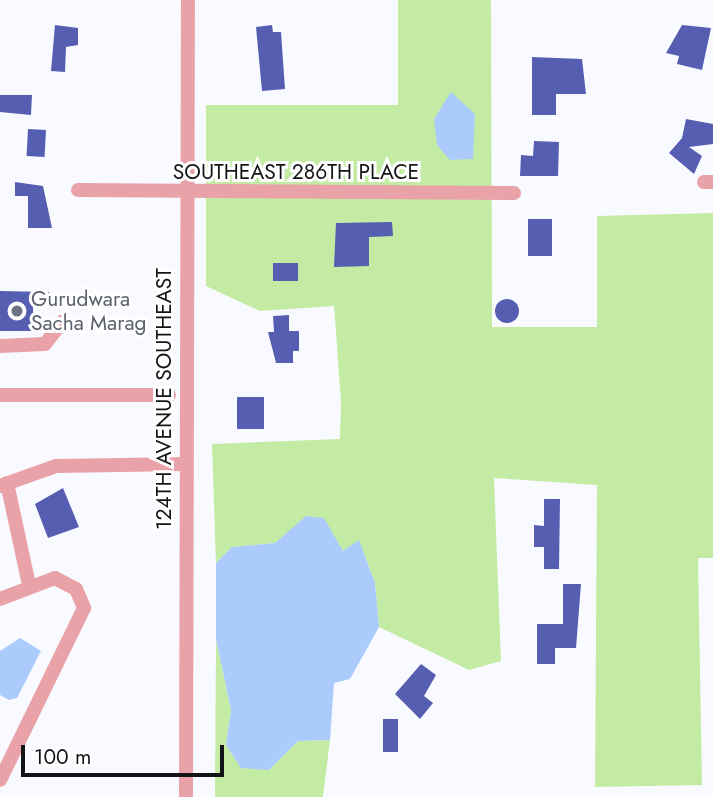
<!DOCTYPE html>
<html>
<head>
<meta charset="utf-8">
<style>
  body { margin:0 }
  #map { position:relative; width:713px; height:797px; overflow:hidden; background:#f8faff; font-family:Jost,sans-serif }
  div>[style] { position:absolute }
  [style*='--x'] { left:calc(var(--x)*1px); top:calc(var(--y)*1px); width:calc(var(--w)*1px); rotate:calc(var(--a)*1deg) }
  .green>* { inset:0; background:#c4eba3 }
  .water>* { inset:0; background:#abcbfc }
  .building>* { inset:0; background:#565eb1; transform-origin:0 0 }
  .round { border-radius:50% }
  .minor>* { height:14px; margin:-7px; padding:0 7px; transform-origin:7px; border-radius:7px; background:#e9a2a8 }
  .dots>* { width:19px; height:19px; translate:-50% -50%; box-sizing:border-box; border:4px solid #fff; border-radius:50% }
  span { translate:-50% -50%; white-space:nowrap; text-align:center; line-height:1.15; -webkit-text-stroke:6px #fff; paint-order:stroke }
  .street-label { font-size:21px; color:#131416 }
  .worship-label { font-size:21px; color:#5b616d }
  .left { translate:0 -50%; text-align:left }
  .scale { position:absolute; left:21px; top:745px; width:203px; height:32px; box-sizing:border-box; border:4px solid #131416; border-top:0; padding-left:9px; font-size:21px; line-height:24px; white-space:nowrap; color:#131416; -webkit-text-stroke:5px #fff; paint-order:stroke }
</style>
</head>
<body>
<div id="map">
  <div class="green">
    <i style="clip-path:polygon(398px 0,491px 0,492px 327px,597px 327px,597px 216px,713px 213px,713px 558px,698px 558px,702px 785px,595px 787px,597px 485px,494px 478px,501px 661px,469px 670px,379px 627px,375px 583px,359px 541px,343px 551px,306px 517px,275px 543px,232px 547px,216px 563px,212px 444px,340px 439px,341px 402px,334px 306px,260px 311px,206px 286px,206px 105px,398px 105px)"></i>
    <i style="clip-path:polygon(216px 639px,231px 710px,226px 745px,269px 770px,298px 741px,330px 740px,323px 797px,215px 797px)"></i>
  </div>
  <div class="water">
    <i style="clip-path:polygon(451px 92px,475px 114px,473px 159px,450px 160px,437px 145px,434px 119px)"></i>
    <i style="clip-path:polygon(306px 516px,324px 518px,343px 551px,359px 540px,375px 583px,379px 627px,350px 679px,334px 683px,330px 740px,298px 741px,269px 770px,241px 768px,226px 745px,231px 710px,216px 639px,216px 563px,232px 547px,275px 543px)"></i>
    <i style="clip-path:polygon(20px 638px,41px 651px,17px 698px,9px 700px,0 695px,0 651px)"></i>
  </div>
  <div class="building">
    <i style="clip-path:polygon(55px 25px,78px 28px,78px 45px,66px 47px,65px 72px,51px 71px)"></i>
    <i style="clip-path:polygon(272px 25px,273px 32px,281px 32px,285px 89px,262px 91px,256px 27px)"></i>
    <i style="clip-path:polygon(682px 25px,711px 28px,702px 70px,677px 64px,679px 56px,666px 53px)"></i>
    <i style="clip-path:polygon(532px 57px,582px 59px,586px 94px,556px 94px,556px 115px,532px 115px)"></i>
    <i style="clip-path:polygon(0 95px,32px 95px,31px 115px,0 112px)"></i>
    <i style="clip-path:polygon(686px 119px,713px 124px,713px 144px,689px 147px,702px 156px,694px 174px,669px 153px,682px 138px)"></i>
    <i style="left:28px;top:129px;width:18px;height:27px;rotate:3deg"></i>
    <i style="clip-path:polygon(534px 141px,559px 142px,558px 176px,520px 176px,521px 155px,533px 156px)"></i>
    <i style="clip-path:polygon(15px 182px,43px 186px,52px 228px,28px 228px,28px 196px,15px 196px)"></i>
    <i style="left:528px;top:219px;width:24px;height:37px"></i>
    <i style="clip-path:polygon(392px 222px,393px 236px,369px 237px,369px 266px,334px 267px,336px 223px)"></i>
    <i style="left:273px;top:263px;width:25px;height:18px"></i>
    <i style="clip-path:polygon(0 291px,49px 292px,49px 303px,33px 304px,33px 331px,0 331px)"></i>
    <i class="round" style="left:495px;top:299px;width:24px;height:24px"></i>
    <i style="clip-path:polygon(289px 315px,289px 331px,299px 331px,299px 351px,293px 351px,293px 363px,276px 363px,268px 332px,274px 332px,273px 316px)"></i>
    <i style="left:237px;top:397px;width:27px;height:32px"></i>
    <i style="clip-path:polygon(63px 488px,79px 527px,48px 538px,35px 504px)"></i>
    <i style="clip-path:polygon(544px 499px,560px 499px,559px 569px,544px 569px,544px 547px,534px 547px,534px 525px,544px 526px)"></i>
    <i style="clip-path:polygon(563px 584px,581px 584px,576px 648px,555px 648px,555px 664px,537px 664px,537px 624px,563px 624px)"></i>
    <i style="clip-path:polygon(421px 664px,436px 675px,424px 696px,433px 703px,420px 719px,395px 694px)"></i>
    <i style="left:383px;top:719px;width:15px;height:33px"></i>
  </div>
  <div class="minor">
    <i style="--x:704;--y:182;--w:9;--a:0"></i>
    <i style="--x:78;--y:190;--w:436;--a:0.4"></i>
    <i style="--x:0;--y:346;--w:45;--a:-2.5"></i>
    <i style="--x:45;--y:344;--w:29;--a:-52"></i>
    <i style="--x:0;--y:395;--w:169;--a:0"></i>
    <i style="--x:7;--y:483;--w:104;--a:77.8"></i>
    <i style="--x:0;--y:486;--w:59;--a:-19.7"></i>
    <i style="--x:56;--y:466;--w:129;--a:-0.9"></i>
    <i style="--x:0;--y:599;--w:59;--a:-20.9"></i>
    <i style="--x:55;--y:578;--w:24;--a:28"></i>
    <i style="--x:76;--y:589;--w:21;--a:67"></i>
    <i style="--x:84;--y:608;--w:191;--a:116"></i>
    <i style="--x:186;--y:797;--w:797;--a:-89.86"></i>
  </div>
  <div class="dots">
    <i style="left:17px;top:311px;background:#6b7280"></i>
  </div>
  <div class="street-label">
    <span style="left:296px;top:172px">SOUTHEAST 286TH PLACE</span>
    <span style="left:164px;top:399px;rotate:-90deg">124TH AVENUE SOUTHEAST</span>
  </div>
  <div class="worship-label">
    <span class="left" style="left:31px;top:311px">Gurudwara<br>Sacha Marag</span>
  </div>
  <div class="scale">100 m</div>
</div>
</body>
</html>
